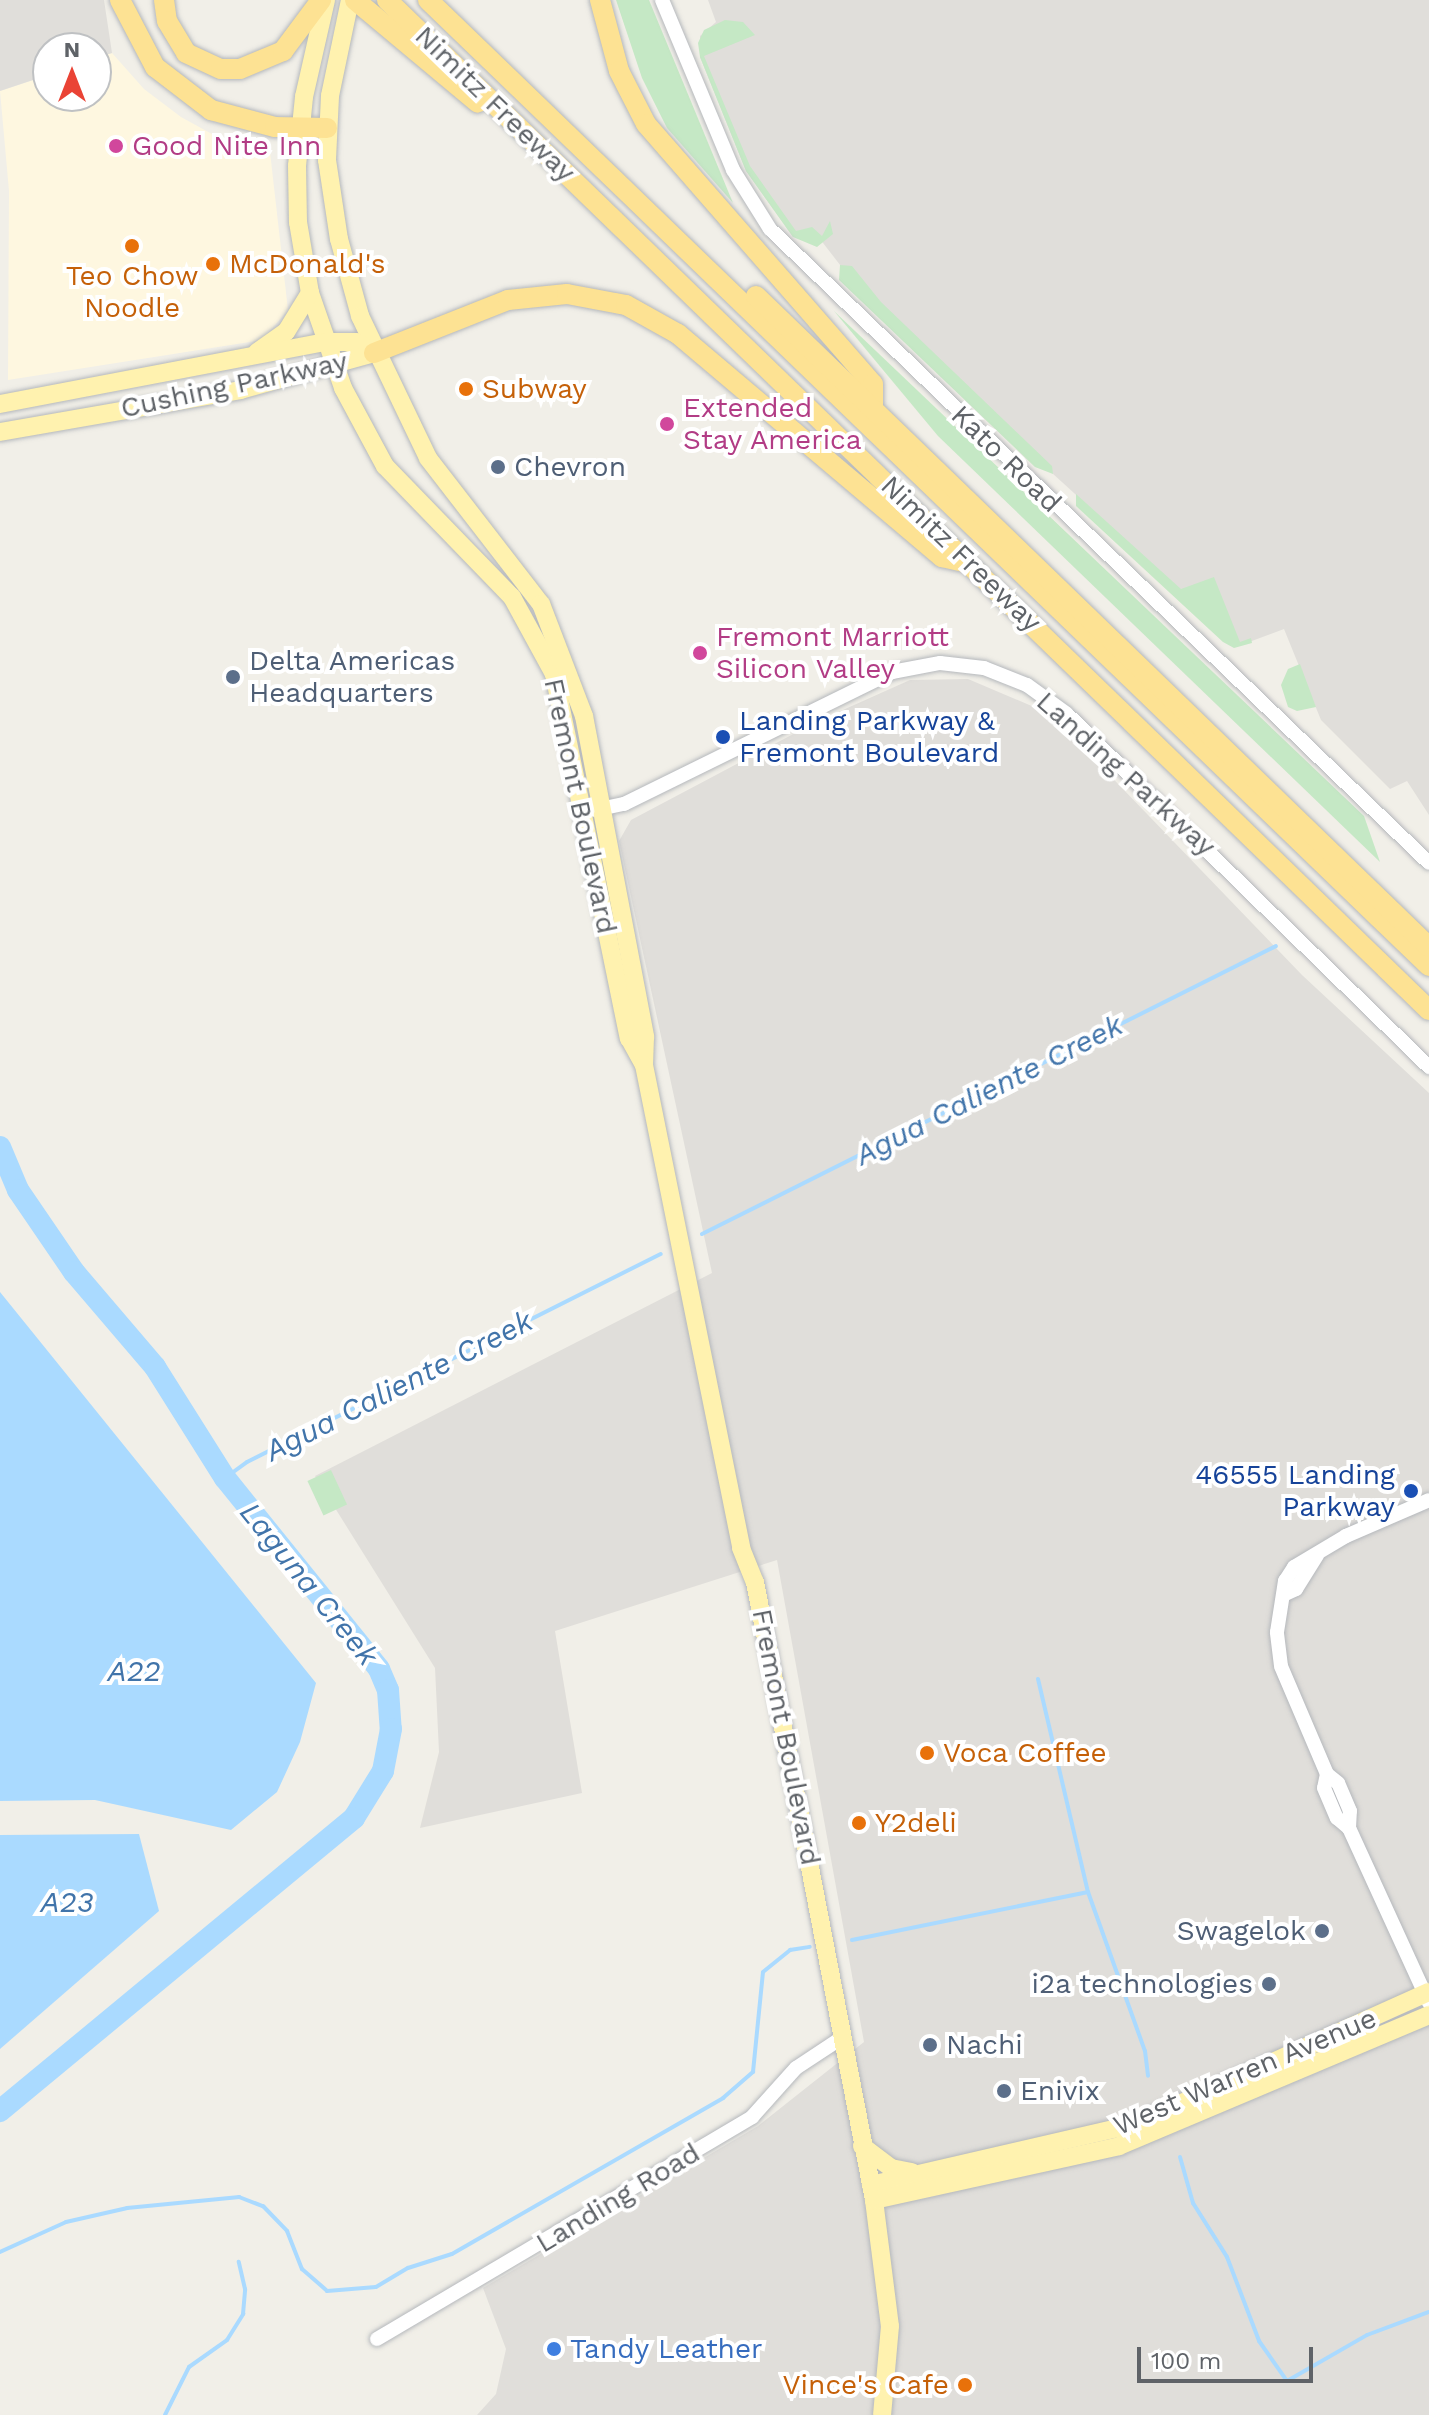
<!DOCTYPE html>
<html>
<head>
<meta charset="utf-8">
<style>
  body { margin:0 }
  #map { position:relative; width:1429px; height:2415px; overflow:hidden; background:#f1efe8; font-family:"Work Sans",sans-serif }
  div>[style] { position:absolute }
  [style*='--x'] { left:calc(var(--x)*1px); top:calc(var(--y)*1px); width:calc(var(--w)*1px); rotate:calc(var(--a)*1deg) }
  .commercial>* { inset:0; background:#fef7e0 }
  .industrial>* { inset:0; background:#e0deda }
  .green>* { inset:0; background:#c5e8c5; transform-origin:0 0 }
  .water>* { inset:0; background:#aadaff }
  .stream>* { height:4px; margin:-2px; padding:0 2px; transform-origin:2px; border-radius:2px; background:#aadaff }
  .river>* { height:22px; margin:-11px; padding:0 11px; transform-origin:11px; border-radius:11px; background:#aadaff }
  .roads { filter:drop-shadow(0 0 2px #b5b8bc) drop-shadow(0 0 2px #b5b8bc) }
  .minor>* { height:14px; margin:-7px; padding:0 7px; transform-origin:7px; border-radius:7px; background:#fff }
  .major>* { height:18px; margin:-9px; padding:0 9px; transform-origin:9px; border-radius:9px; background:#fff2af }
  .highway>* { height:20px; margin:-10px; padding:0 10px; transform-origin:10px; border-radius:10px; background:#fde293 }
  .dots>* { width:22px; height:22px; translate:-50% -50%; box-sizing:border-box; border:4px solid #fff; border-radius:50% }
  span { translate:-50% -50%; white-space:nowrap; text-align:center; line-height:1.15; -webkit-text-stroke:8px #fff; paint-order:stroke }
  .street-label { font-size:28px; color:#5f6368 }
  .hotel-label { font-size:28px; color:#b23c85 }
  .left { translate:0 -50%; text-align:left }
  .food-label { font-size:28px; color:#c56008 }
  .right { translate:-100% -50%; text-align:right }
  .service-label { font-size:28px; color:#4e5e75 }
  .transit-label { font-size:28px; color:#164399 }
  .shop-label { font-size:28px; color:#366cbe }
  .water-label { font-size:30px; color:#4174aa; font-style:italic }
  .north { position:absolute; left:32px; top:32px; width:80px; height:80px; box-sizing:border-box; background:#fff; border:2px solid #bfc1c3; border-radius:50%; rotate:0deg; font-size:22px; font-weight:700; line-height:32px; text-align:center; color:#5f6368 }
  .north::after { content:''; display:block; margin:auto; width:28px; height:36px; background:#ea4335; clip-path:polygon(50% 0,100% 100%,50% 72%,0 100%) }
  .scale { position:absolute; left:1137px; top:2347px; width:176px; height:36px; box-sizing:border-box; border:4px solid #5f6368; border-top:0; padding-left:10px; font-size:24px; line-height:28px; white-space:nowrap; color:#5f6368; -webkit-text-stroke:6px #fff; paint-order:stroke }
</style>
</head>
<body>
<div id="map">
  <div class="commercial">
    <i style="clip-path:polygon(112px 53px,144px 89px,181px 117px,221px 139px,270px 152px,288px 310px,262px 340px,8px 380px,9px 191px,0 91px,48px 75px,48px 96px,96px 96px,96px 58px)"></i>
  </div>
  <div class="industrial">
    <i style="clip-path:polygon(0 0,104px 0,112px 53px,96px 58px,96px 48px,48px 48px,48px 75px,0 91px)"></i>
    <i style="clip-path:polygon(708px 0,1429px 0,1429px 815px,1407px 781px,1390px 789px,1321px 720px,1284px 629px,1241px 645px,851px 290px,854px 283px,813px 230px,793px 237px,746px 171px,700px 57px,700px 36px,716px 22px)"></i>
    <i style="clip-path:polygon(968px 679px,1034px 707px,1071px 735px,1302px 975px,1429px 1093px,1429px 2415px,477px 2415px,496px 2394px,506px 2349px,483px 2288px,758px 2126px,864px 2042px,777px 1560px,555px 1631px,582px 1793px,420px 1828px,439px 1752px,435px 1668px,315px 1476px,712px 1273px,619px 841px,631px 820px,816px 722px,910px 680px)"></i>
  </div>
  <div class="green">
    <i style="clip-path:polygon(616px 0,649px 0,733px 203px,667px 128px,642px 78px)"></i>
    <i style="clip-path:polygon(725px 20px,743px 22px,755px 35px,704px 56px,750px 166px,796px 231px,812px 227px,822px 236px,830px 221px,833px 234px,817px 247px,793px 237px,746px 171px,700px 57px,698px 43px,704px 30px)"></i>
    <i style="clip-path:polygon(840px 265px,852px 266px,881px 302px,1052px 466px,1053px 474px,1035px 467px,839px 280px)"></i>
    <i style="clip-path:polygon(834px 311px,1364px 816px,1380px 862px,938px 436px)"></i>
    <i style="clip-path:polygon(1076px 494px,1181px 589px,1214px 577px,1240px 642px,1251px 638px,1252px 643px,1234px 648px,1223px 642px,1076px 506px)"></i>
    <i style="clip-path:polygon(1300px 664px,1316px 707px,1297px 711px,1288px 707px,1281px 685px,1288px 669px)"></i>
    <i style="left:331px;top:1470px;width:38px;height:26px;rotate:65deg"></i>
  </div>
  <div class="water">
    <i style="clip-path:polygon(0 1292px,316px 1683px,300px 1742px,277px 1792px,231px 1830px,95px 1800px,0 1801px)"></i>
    <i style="clip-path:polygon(139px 1834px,159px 1911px,0 2049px,0 1835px)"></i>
  </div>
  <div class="stream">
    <i style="--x:702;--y:1234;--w:642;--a:-26.64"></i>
    <i style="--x:225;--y:1478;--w:27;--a:-36"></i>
    <i style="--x:247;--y:1462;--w:463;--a:-26.7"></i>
    <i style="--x:1038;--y:1679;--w:219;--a:76.8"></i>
    <i style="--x:852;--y:1940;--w:241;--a:-11.5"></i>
    <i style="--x:1088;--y:1892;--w:169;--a:70.3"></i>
    <i style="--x:1145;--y:2051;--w:25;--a:83"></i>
    <i style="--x:1180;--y:2157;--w:48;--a:74.2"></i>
    <i style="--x:1193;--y:2203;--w:64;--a:57.8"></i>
    <i style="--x:1227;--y:2257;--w:90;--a:69.1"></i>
    <i style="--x:1259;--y:2341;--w:49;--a:55"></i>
    <i style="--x:1287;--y:2381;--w:92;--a:-29.9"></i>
    <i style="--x:1367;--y:2335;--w:66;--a:-20.4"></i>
    <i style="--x:0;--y:2252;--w:72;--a:-24.4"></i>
    <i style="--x:66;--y:2222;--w:63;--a:-12.9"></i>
    <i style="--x:127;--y:2208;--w:113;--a:-5.6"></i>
    <i style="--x:239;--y:2197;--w:26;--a:21"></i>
    <i style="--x:263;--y:2206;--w:35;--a:46"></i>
    <i style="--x:287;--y:2231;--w:41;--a:68.5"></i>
    <i style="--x:302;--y:2269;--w:33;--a:41"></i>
    <i style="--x:327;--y:2291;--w:49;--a:-4.7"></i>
    <i style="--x:376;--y:2287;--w:37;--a:-31"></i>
    <i style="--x:408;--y:2268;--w:46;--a:-17.7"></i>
    <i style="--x:452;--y:2254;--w:313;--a:-29.9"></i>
    <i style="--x:723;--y:2098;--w:40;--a:-41"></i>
    <i style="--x:753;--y:2072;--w:100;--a:-84.3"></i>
    <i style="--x:763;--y:1972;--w:35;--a:-39"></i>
    <i style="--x:790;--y:1950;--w:20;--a:-9"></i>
    <i style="--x:165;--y:2415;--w:54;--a:-63.4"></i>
    <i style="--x:189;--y:2367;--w:47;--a:-35.4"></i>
    <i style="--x:227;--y:2340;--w:31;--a:-58"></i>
    <i style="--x:243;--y:2314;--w:25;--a:-85"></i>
    <i style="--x:245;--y:2289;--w:28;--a:-103"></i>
  </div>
  <div class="river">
    <i style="--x:0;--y:1147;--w:47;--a:67.3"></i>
    <i style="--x:18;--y:1190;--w:99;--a:55.7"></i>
    <i style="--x:74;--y:1272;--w:125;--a:49.5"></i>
    <i style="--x:155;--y:1367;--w:131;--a:57.8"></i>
    <i style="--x:225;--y:1478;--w:245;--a:51.1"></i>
    <i style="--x:379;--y:1669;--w:23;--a:67"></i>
    <i style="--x:388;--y:1690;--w:39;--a:86"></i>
    <i style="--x:391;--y:1729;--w:43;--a:100.8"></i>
    <i style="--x:383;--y:1771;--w:55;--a:121.7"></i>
    <i style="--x:354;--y:1818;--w:460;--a:140.4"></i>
  </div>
  <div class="roads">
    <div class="minor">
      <i style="--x:662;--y:0;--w:184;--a:67.3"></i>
      <i style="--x:733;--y:170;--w:70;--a:57.9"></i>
      <i style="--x:770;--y:229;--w:914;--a:43.89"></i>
      <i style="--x:595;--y:810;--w:30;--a:-12"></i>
      <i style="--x:624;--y:804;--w:299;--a:-26.2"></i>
      <i style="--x:892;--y:672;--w:49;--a:-10.6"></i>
      <i style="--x:940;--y:663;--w:44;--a:6.5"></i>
      <i style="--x:984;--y:668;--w:46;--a:21.6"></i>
      <i style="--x:1027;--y:685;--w:49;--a:35.9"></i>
      <i style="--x:1067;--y:714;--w:506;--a:44.28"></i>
      <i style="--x:1285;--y:1594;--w:12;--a:-24"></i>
      <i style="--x:1296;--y:1589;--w:40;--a:-58"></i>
      <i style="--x:1327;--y:1774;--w:14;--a:102"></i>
      <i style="--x:1324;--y:1788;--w:33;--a:67"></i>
      <i style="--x:1337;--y:1818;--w:16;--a:40"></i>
      <i style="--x:1349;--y:1828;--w:192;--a:65.4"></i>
      <i style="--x:1349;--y:1828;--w:17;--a:-87"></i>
      <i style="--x:1350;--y:1811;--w:30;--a:-113"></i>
      <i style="--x:1338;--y:1783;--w:14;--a:-141"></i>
      <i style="--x:1327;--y:1774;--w:117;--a:-113.1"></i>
      <i style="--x:1281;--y:1666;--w:34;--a:-97"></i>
      <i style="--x:1277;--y:1632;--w:52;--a:-81.1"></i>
      <i style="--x:1285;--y:1581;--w:17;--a:-57"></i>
      <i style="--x:1294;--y:1567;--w:61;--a:-30.8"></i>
      <i style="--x:1346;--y:1536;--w:90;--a:-23.4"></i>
      <i style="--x:377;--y:2339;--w:436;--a:-30.6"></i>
      <i style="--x:752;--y:2117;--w:66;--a:-48.1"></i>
      <i style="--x:796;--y:2068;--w:56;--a:-33.4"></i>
    </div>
    <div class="major">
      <i style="--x:326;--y:0;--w:99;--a:102.8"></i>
      <i style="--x:304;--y:97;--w:69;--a:95.8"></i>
      <i style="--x:297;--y:166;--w:56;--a:89"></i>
      <i style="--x:298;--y:222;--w:72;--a:80.4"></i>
      <i style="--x:310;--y:293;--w:101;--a:70.8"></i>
      <i style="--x:343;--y:388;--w:89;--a:61.7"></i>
      <i style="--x:385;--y:466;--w:182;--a:45.9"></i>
      <i style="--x:512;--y:597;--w:88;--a:61.4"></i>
      <i style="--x:554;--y:674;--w:372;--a:78.4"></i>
      <i style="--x:629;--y:1038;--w:29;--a:61"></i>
      <i style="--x:350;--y:0;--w:98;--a:101.8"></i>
      <i style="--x:330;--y:96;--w:64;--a:92.7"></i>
      <i style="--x:327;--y:160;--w:80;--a:81.4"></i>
      <i style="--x:339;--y:239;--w:80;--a:74.7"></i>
      <i style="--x:360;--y:316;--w:157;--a:64.4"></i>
      <i style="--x:428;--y:458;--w:185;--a:52.3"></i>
      <i style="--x:541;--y:604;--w:120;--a:69"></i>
      <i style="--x:584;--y:716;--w:327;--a:79.2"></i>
      <i style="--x:645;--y:1037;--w:28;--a:92"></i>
      <i style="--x:644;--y:1065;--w:493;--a:78.6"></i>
      <i style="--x:741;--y:1548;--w:37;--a:68"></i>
      <i style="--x:755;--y:1582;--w:629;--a:79.1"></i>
      <i style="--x:874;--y:2200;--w:127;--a:82.8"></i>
      <i style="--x:890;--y:2326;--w:89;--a:95.1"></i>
      <i style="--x:257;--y:352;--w:35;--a:-35"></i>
      <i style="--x:286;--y:332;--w:46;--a:-58.4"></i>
      <i style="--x:0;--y:404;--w:331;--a:-10.8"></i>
      <i style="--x:325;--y:342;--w:31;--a:0"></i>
      <i style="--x:356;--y:342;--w:21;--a:31"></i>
      <i style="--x:0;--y:432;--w:244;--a:-9.9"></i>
      <i style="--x:240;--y:390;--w:139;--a:-15.4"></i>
      <i style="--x:862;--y:2146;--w:36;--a:37"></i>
      <i style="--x:891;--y:2168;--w:21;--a:11"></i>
      <i style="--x:871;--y:2185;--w:271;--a:-13"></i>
      <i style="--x:1135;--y:2124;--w:322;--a:-24.2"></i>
      <i style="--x:874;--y:2200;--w:251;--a:-12.4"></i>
      <i style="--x:1119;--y:2146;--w:337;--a:-22.9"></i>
    </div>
    <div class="highway">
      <i style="--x:120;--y:0;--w:76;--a:62.4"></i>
      <i style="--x:155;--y:67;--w:71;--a:37.5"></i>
      <i style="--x:211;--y:110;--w:66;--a:14.9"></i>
      <i style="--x:275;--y:127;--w:52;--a:1.1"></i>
      <i style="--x:164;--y:0;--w:21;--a:82"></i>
      <i style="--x:167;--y:21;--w:37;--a:59"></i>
      <i style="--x:186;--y:53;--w:38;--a:25"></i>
      <i style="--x:221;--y:69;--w:19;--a:0"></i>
      <i style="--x:240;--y:69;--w:47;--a:-22.7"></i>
      <i style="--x:283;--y:51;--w:64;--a:-53.3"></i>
      <i style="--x:355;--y:0;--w:160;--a:39.9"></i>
      <i style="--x:387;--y:0;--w:1451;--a:44.11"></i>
      <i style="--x:428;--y:0;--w:1391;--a:43.98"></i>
      <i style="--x:600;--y:0;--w:73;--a:75"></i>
      <i style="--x:619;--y:71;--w:59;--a:63"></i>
      <i style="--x:646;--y:124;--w:345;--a:48.9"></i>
      <i style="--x:873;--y:384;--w:25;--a:90"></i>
      <i style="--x:756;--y:296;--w:936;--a:44.05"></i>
      <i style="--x:374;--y:353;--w:144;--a:-21.6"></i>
      <i style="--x:508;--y:300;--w:59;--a:-5.8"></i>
      <i style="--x:567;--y:294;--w:60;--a:10.6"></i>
      <i style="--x:626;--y:305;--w:60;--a:29.1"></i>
      <i style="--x:678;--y:334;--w:346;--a:40.2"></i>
      <i style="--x:942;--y:557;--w:26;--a:13"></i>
    </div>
  </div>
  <div class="dots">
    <i style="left:116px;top:146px;background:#d1479c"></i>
    <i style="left:132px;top:246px;background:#e8710a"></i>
    <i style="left:213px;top:264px;background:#e8710a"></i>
    <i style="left:466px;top:389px;background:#e8710a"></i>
    <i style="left:667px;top:424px;background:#d1479c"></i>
    <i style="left:498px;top:467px;background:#5c6f8a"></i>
    <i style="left:700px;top:653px;background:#d1479c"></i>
    <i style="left:233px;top:677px;background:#5c6f8a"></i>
    <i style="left:723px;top:737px;background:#1a4fb4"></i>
    <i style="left:1411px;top:1491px;background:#1a4fb4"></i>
    <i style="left:927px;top:1753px;background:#e8710a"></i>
    <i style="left:859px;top:1823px;background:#e8710a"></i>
    <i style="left:1322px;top:1931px;background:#5c6f8a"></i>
    <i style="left:1269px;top:1984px;background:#5c6f8a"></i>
    <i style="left:930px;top:2045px;background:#5c6f8a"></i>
    <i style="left:1004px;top:2091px;background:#5c6f8a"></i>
    <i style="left:554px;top:2349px;background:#3f7fe0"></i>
    <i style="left:965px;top:2385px;background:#e8710a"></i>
  </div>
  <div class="street-label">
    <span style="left:495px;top:104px;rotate:44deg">Nimitz Freeway</span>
    <span style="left:234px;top:385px;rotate:-12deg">Cushing Parkway</span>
    <span style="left:1006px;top:459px;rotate:44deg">Kato Road</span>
    <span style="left:961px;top:554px;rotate:44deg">Nimitz Freeway</span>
    <span style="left:1126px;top:774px;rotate:42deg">Landing Parkway</span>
    <span style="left:580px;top:806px;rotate:78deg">Fremont Boulevard</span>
    <span style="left:786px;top:1737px;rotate:79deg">Fremont Boulevard</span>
    <span style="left:1245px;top:2072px;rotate:-23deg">West Warren Avenue</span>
    <span style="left:618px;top:2198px;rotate:-31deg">Landing Road</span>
  </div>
  <div class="hotel-label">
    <span class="left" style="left:132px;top:146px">Good Nite Inn</span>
    <span class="left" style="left:683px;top:424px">Extended<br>Stay America</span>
    <span class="left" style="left:716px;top:653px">Fremont Marriott<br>Silicon Valley</span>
  </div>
  <div class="food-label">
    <span class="left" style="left:229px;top:264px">McDonald's</span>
    <span style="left:132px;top:292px">Teo Chow<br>Noodle</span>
    <span class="left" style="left:482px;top:389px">Subway</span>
    <span class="left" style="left:943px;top:1753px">Voca Coffee</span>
    <span class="left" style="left:875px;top:1823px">Y2deli</span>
    <span class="right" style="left:949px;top:2385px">Vince's Cafe</span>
  </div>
  <div class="service-label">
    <span class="left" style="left:514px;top:467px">Chevron</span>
    <span class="left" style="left:249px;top:677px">Delta Americas<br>Headquarters</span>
    <span class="right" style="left:1306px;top:1931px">Swagelok</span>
    <span class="right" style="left:1253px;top:1984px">i2a technologies</span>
    <span class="left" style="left:946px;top:2045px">Nachi</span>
    <span class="left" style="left:1020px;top:2091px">Enivix</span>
  </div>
  <div class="transit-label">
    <span class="left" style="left:739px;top:737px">Landing Parkway &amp;<br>Fremont Boulevard</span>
    <span class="right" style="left:1395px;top:1491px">46555 Landing<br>Parkway</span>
  </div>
  <div class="shop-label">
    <span class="left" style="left:570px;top:2349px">Tandy Leather</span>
  </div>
  <div class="water-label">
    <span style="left:989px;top:1090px;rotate:-27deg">Agua Caliente Creek</span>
    <span style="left:399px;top:1386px;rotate:-27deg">Agua Caliente Creek</span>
    <span style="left:309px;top:1584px;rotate:51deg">Laguna Creek</span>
    <span style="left:134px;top:1671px">A22</span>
    <span style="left:67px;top:1902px">A23</span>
  </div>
  <div class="north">N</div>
  <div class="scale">100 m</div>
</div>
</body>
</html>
